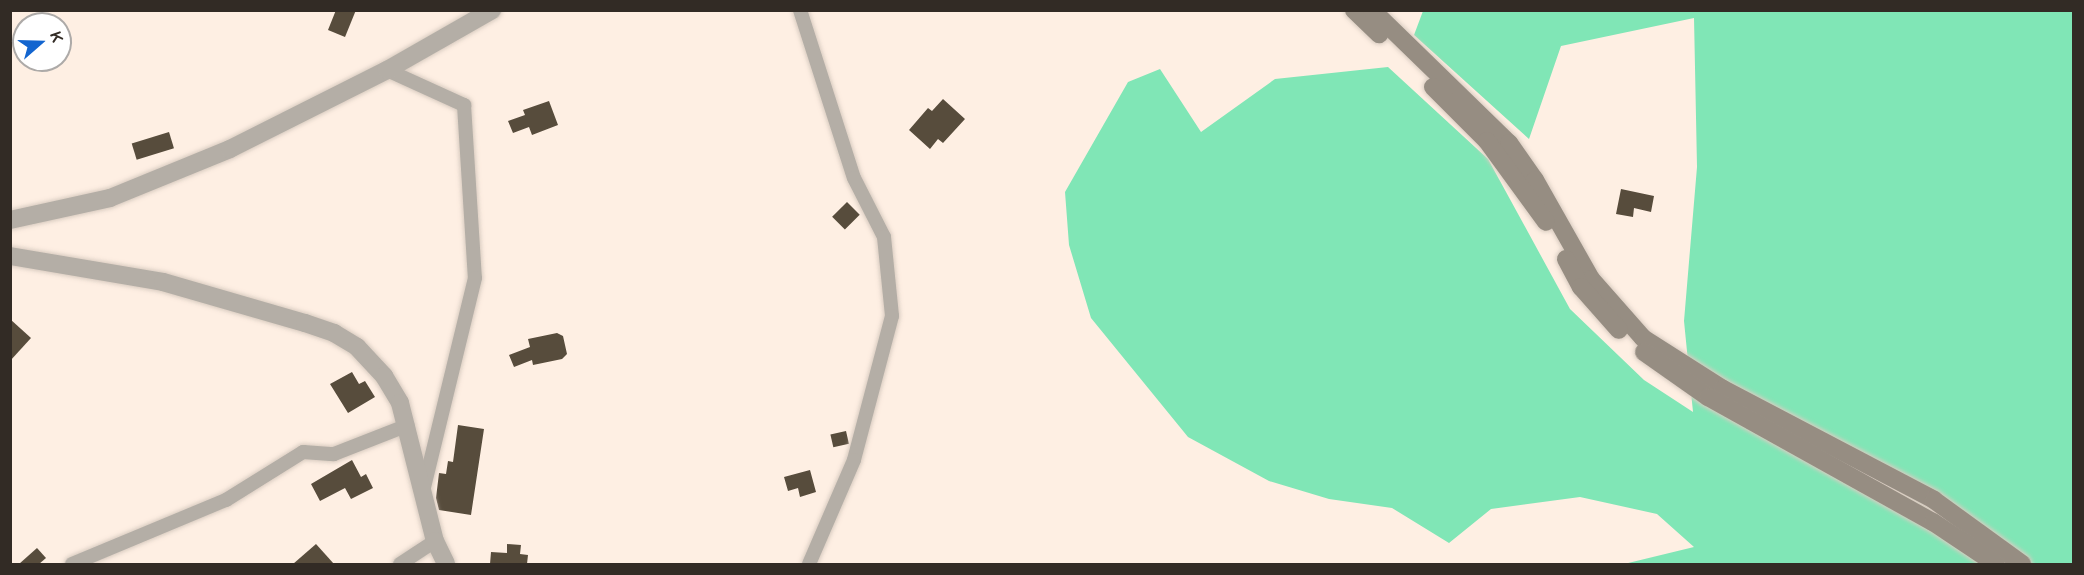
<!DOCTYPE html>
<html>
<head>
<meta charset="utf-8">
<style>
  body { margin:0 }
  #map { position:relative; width:2084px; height:575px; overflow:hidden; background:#feefe3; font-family:Quicksand,sans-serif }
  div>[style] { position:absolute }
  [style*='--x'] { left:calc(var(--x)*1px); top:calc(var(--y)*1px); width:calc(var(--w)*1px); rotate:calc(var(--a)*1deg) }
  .green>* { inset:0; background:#80e6b6 }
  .building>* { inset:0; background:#574c3c; transform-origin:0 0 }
  .roads { filter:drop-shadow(0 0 2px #d9ccc1) drop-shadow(0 0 2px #d9ccc1) }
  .minor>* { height:14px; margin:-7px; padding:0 7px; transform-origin:7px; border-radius:7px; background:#b4aea6 }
  .tertiary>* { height:18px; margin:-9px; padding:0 9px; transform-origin:9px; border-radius:9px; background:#b4aea6 }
  .secondary>* { height:18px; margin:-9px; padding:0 9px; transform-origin:9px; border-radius:9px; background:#968d82 }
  span { translate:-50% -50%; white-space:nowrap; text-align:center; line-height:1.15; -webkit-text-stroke:6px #fff; paint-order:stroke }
  .frame { position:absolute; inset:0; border:12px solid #322b25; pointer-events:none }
  .north { position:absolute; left:12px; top:12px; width:60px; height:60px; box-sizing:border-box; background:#fff; border:2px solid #adaaa8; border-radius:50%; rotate:70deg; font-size:16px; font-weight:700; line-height:24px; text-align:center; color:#322b25 }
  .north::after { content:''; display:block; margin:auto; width:21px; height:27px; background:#1365cf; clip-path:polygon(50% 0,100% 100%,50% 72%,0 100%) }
</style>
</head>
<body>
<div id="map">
  <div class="green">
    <i style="clip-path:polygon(1423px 11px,2073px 11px,2073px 564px,1624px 564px,1694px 547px,1657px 514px,1580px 497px,1491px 509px,1449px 543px,1392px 508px,1329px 499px,1269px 481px,1188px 437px,1091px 318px,1069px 245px,1065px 192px,1128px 82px,1160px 69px,1201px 132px,1275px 79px,1388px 67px,1488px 159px,1570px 309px,1644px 380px,1693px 412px,1684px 321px,1697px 167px,1694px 18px,1561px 46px,1529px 139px,1414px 35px)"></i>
  </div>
  <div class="building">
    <i style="clip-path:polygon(336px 10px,356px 10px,345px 37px,328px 30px)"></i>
    <i style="clip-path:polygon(943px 99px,965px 119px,943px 143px,938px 139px,930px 149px,909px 130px,928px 108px,932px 111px)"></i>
    <i style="clip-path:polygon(549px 101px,558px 125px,532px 135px,529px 127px,513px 133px,508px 121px,525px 115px,523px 110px)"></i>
    <i style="left:169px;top:132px;width:17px;height:39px;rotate:73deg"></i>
    <i style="clip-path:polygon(1621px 189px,1654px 196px,1651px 212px,1634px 208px,1633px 217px,1616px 214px)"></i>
    <i style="left:847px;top:202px;width:18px;height:21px;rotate:45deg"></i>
    <i style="clip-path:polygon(10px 319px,31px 338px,10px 361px)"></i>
    <i style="clip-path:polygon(557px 333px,563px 336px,567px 354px,562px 359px,533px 365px,532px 360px,514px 367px,509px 355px,530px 347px,528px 339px)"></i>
    <i style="clip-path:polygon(352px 372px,359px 384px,365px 381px,375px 397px,348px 413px,330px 384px)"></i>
    <i style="clip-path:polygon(458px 425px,484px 429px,471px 515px,439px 510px,436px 498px,439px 473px,446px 474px,448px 461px,453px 462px)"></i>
    <i style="left:846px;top:431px;width:13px;height:16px;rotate:77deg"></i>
    <i style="clip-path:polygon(352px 460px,361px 477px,366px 474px,373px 488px,351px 499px,345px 488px,320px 501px,311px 484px)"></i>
    <i style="clip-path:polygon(810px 470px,816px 492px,800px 497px,798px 488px,788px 491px,784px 477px)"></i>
    <i style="clip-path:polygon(316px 544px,334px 564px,293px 564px)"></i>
    <i style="clip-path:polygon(507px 544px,521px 545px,520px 554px,528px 555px,527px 564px,490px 564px,491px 552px,507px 553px)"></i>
    <i style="clip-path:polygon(37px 548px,46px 558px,39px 564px,19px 564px)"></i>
  </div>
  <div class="roads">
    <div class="minor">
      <i style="--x:800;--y:10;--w:176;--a:72.2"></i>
      <i style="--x:854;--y:178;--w:66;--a:63"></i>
      <i style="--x:884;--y:237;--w:79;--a:84.2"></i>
      <i style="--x:892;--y:316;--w:149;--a:104.8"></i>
      <i style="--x:854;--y:460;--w:113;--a:113.4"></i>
      <i style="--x:387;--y:70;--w:85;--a:24.4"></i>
      <i style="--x:464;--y:105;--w:173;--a:86.4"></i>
      <i style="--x:475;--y:278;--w:220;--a:103.7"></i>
      <i style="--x:72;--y:564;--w:167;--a:-22.6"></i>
      <i style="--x:226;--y:500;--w:91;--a:-31.9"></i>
      <i style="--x:303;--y:452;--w:31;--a:4"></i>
      <i style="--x:334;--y:454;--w:79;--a:-21.4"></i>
      <i style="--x:400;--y:564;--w:42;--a:-33.3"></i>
    </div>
    <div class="tertiary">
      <i style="--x:10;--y:220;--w:102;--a:-12.4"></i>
      <i style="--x:110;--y:198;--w:130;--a:-22.2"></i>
      <i style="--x:230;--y:149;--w:176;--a:-26.7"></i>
      <i style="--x:387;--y:70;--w:121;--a:-29.7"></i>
      <i style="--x:10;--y:256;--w:155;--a:9.6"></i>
      <i style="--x:163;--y:282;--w:148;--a:16.1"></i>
      <i style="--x:305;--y:323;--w:31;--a:19"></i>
      <i style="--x:334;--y:333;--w:27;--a:31"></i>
      <i style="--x:357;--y:347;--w:40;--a:47"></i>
      <i style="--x:384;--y:376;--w:31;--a:59"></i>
      <i style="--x:400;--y:403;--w:142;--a:75.8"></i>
      <i style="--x:435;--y:541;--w:25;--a:64"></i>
    </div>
    <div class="secondary">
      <i style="--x:1354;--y:10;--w:35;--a:44"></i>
      <i style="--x:1372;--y:10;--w:191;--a:44.2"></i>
      <i style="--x:1509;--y:143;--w:45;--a:54.9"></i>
      <i style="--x:1535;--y:180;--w:114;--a:60.5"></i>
      <i style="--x:1591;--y:279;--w:79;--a:48.6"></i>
      <i style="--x:1643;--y:338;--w:95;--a:32.5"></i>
      <i style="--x:1723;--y:389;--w:238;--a:27.7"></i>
      <i style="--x:1934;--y:500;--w:109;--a:36"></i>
      <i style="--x:1433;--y:87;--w:76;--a:45"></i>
      <i style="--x:1487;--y:141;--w:100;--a:53.9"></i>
      <i style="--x:1566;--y:259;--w:32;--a:62"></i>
      <i style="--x:1581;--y:287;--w:57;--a:48.5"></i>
      <i style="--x:1644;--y:352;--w:78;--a:35.1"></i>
      <i style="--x:1708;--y:397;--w:257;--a:29.1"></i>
      <i style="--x:1933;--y:522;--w:76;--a:33.7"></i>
    </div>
  </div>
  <div class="frame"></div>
  <div class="north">K</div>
</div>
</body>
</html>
